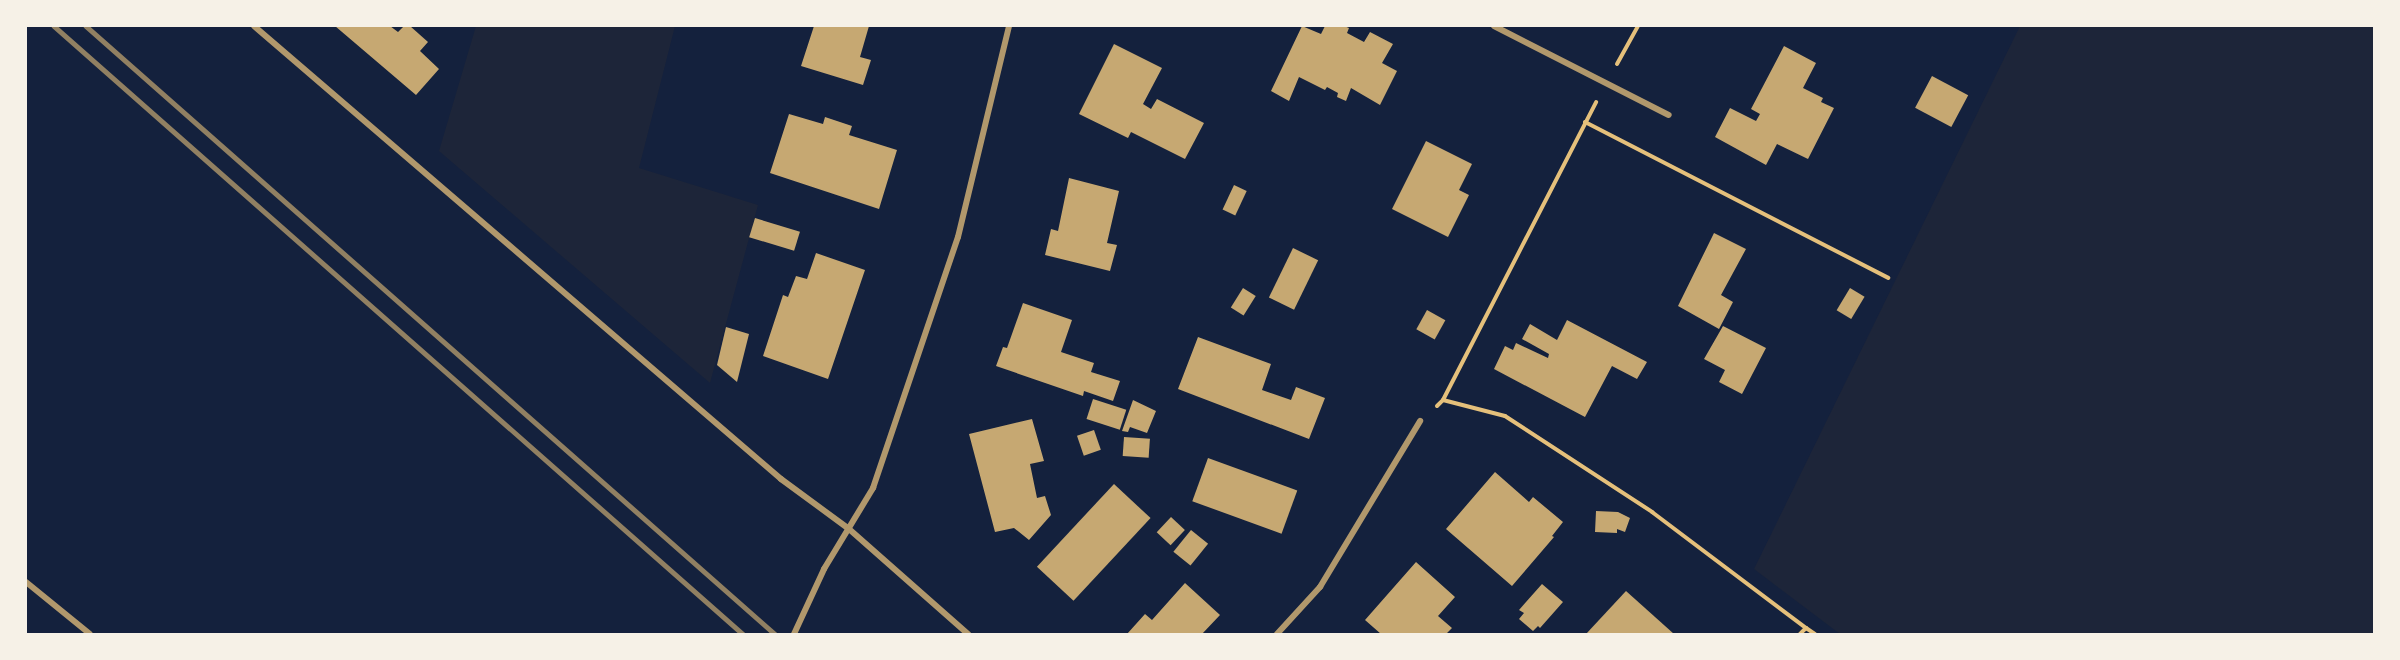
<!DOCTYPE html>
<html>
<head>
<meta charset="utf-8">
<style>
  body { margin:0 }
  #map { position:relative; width:2400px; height:660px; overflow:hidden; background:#14213d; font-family:Lora,serif }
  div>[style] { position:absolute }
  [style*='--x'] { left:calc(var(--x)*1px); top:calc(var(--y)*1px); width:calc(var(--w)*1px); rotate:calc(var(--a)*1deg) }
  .green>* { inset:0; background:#1d2539 }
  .building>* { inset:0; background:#c6a872; transform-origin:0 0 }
  .path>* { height:4px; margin:-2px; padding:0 2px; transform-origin:2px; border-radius:2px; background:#e5c07b }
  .minor>* { height:6px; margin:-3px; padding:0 3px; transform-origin:3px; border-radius:3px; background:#b1986c }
  .rail>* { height:4.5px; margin:-2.25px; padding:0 2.25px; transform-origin:2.25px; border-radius:2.25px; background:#918062 }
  span { translate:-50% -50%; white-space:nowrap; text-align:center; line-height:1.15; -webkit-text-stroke:6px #f6f1e7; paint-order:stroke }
  .frame { position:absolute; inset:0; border:27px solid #f6f1e7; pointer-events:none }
</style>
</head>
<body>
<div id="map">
  <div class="green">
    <i style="clip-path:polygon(476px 26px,675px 26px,639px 168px,758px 205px,710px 383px,439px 151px)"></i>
    <i style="clip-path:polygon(2020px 26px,2374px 26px,2374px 634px,1840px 634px,1754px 569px)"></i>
  </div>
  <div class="building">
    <i style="clip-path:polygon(335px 26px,390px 26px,398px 32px,404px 26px,410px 26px,428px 42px,420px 51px,439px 69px,416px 95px)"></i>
    <i style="clip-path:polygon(814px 26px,869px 26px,860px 57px,871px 60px,863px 85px,801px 66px)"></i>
    <i style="clip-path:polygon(1302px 26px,1321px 34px,1325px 26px,1344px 26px,1349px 28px,1347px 33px,1364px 42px,1370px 32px,1393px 44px,1382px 63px,1397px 71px,1380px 105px,1351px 88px,1346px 101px,1337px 97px,1338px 93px,1327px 87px,1325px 90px,1299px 77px,1289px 101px,1271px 91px)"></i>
    <i style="clip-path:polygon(1114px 44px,1162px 68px,1143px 104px,1151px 109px,1157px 99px,1204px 123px,1185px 159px,1131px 132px,1128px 138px,1079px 114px)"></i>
    <i style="clip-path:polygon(1784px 46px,1816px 63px,1803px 88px,1823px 98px,1821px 102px,1834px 108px,1808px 159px,1777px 144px,1766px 165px,1715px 137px,1730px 108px,1756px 121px,1760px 114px,1751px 109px)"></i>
    <i style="left:1932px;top:76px;width:41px;height:36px;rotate:28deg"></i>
    <i style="clip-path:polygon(789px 114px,823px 124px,825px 117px,852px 126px,849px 135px,897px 150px,879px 209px,770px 173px)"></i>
    <i style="clip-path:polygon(1426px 141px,1472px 164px,1459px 190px,1469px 195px,1448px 237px,1392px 209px)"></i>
    <i style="clip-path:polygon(1069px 178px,1119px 191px,1107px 243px,1117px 245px,1110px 271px,1045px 255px,1051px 229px,1058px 231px)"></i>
    <i style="left:1234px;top:185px;width:14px;height:27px;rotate:25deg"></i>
    <i style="left:755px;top:218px;width:47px;height:20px;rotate:17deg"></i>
    <i style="clip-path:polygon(1714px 233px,1746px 249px,1721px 295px,1733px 302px,1719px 329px,1678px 306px)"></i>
    <i style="left:1293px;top:248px;width:28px;height:55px;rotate:26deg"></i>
    <i style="clip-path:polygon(816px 253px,865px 270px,828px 379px,763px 356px,783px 295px,788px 297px,796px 276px,807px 279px)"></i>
    <i style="left:1243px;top:288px;width:15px;height:23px;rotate:32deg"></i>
    <i style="left:1850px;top:288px;width:17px;height:26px;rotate:31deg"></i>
    <i style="clip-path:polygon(1023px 303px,1072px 320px,1061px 352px,1094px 363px,1091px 372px,1120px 381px,1113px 401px,1084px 391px,1083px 396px,996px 366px,1003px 347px,1007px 348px)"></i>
    <i style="left:1427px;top:310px;width:21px;height:22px;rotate:29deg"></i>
    <i style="clip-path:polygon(1567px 320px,1647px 362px,1637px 379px,1612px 366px,1585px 417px,1494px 369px,1505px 346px,1513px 350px,1516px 343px,1548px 358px,1549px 354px,1522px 339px,1530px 324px,1557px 340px)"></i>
    <i style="clip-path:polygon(1723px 326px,1766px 348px,1742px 394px,1719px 382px,1725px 370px,1704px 359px)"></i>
    <i style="clip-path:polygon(726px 327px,749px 334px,737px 382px,717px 365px)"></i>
    <i style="clip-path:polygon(1198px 337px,1271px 364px,1262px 390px,1291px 400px,1296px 387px,1325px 398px,1309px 439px,1178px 389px)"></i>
    <i style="left:1093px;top:399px;width:35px;height:21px;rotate:18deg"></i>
    <i style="clip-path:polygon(1133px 400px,1156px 411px,1147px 433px,1130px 427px,1128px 432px,1122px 431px)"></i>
    <i style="clip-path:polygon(1032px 419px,1044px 461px,1030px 464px,1037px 498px,1045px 496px,1051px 515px,1029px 540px,1014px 528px,995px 532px,969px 434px)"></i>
    <i style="left:1094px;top:430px;width:21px;height:18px;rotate:71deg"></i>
    <i style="left:1124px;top:437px;width:26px;height:19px;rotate:4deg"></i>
    <i style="left:1208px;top:458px;width:95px;height:46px;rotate:20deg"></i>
    <i style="clip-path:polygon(1495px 472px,1529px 502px,1533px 497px,1563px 522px,1552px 536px,1554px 537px,1512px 586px,1446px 529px)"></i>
    <i style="left:1114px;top:484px;width:50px;height:113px;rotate:43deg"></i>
    <i style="clip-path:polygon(1596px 511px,1618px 512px,1630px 518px,1625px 532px,1617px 529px,1617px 533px,1595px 532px)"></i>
    <i style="left:1171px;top:517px;width:19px;height:21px;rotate:43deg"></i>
    <i style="left:1191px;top:530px;width:22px;height:28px;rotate:39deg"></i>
    <i style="clip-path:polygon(1416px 562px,1455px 597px,1438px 616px,1452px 628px,1446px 634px,1381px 634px,1365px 620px)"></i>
    <i style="clip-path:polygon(1185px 583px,1220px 615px,1202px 634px,1127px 634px,1145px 614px,1152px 620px)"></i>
    <i style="clip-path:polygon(1542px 584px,1563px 602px,1540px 628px,1538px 626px,1533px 631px,1519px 619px,1524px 613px,1519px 610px)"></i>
    <i style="clip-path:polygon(1626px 591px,1674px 634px,1586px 634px)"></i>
  </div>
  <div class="path">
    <i style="--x:1617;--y:64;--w:43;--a:-61.1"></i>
    <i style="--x:1585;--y:122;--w:341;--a:27.2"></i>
    <i style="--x:1443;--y:400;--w:64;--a:14.5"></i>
    <i style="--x:1505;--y:416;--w:176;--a:33.1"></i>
    <i style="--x:1652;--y:512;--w:193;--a:37"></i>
    <i style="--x:1806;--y:628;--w:8;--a:135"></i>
    <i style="--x:1437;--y:406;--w:8;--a:-45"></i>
    <i style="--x:1443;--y:400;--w:335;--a:-62.8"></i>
    <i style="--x:1806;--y:628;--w:11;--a:34"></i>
  </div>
  <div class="minor">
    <i style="--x:254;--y:26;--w:695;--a:40.68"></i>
    <i style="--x:781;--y:479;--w:84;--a:36.3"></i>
    <i style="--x:849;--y:529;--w:159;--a:41.4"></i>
    <i style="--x:1494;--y:26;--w:196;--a:27"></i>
    <i style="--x:26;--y:582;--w:82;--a:39.1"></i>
    <i style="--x:794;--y:634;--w:72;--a:-65.2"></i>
    <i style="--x:824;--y:569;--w:95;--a:-58.8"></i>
    <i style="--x:873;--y:488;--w:265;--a:-71.3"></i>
    <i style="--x:958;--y:237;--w:217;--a:-76.4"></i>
    <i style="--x:1277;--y:634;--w:64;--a:-47.5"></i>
    <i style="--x:1320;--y:587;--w:194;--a:-58.9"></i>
  </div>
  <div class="rail">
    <i style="--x:54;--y:26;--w:919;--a:41.43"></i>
    <i style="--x:86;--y:26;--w:919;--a:41.43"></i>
  </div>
  <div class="frame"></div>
</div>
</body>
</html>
